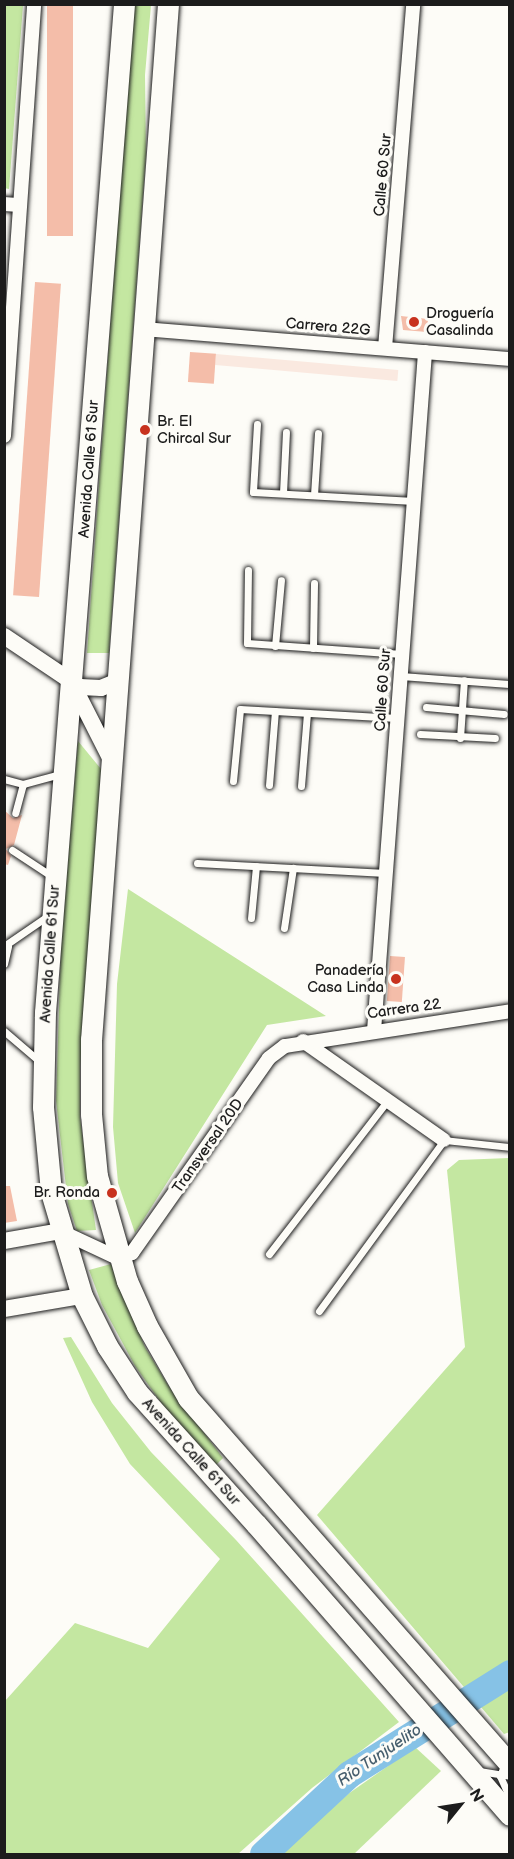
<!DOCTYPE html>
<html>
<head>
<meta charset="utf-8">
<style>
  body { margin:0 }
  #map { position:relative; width:514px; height:1859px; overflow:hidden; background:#fdfcf7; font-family:"Balsamiq Sans",sans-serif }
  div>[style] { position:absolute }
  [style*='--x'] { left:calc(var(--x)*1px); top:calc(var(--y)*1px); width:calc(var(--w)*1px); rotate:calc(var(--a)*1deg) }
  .built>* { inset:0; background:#fae9e0; transform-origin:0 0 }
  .green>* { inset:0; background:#c4e7a1 }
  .river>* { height:27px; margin:-13.5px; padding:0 13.5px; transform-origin:13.5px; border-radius:13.5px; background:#86c2e6 }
  .building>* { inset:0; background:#f4bda9; transform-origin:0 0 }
  .roads { filter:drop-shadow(0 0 2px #1c1c1c) drop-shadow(0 0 2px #1c1c1c) }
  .service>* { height:7px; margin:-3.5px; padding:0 3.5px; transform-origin:3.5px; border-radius:3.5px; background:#fdfcf7 }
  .minor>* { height:14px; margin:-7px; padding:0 7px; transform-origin:7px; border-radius:7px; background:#fdfcf7 }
  .tertiary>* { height:16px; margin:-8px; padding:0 8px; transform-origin:8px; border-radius:8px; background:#fdfcf7 }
  .primary>* { height:21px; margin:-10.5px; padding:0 10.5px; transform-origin:10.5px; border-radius:10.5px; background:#fdfcf7 }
  .dots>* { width:16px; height:16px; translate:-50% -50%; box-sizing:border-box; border:3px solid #fdfcf7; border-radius:50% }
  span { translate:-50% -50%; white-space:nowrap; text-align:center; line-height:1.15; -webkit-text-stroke:6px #fdfcf7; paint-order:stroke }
  .street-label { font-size:15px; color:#1c1c1c }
  .poi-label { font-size:15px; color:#1c1c1c }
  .left { translate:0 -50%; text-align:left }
  .right { translate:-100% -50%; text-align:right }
  .water-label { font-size:16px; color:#465e6d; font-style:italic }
  .frame { position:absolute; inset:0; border:6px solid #1c1c1c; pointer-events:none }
  .north { position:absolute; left:430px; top:1775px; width:60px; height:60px; -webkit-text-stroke:4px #fdfcf7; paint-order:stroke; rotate:60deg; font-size:16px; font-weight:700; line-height:24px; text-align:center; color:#1c1c1c }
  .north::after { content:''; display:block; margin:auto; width:21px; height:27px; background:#1c1c1c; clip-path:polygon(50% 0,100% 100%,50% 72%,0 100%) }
</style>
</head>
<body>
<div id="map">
  <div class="built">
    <i style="left:216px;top:354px;width:183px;height:11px;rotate:5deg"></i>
  </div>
  <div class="green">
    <i style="clip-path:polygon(4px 5px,23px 5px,9px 189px,4px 188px)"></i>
    <i style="clip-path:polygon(133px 5px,151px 5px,145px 75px,146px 155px,109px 653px,87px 653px)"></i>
    <i style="clip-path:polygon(78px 741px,101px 769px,80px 1067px,80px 1118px,96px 1230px,77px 1231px,68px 1204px,56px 1101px,61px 943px)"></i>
    <i style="clip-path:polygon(128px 889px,326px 1016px,267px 1025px,135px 1233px,118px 1183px,113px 1127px,117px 984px)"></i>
    <i style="clip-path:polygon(509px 1158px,510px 1732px,504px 1734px,317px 1515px,465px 1347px,447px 1170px,459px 1160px)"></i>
    <i style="clip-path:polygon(111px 1264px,145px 1347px,168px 1385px,223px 1458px,216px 1465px,169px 1414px,135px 1366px,102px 1305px,89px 1270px)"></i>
    <i style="clip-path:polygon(71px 1337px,112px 1403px,151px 1452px,236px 1540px,399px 1722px,312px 1788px,238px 1854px,5px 1854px,5px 1701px,75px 1623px,148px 1648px,220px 1559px,130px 1464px,92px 1402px,63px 1338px)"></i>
    <i style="clip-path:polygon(415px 1747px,441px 1771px,354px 1854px,280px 1854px,348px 1794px)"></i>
  </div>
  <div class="river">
    <i style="--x:263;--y:1854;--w:117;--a:-42.9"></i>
    <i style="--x:349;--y:1774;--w:190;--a:-32.1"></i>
  </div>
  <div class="building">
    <i style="left:47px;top:4px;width:26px;height:232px"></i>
    <i style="left:35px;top:282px;width:26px;height:314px;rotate:4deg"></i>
    <i style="clip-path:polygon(401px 316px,428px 319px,427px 332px,403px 330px)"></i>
    <i style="left:190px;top:352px;width:26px;height:30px;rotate:4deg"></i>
    <i style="clip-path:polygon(4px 810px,13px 818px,22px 815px,14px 845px,6px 849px,11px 856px,8px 865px,4px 864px)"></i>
    <i style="left:390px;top:956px;width:15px;height:45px;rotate:4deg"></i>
    <i style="clip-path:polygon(4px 1186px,10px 1186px,17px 1221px,4px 1223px)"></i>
  </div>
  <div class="roads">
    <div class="service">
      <i style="--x:257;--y:424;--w:68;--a:93.4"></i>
      <i style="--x:253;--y:492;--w:161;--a:3.2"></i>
      <i style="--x:283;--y:493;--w:61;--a:-87.2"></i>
      <i style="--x:314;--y:495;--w:62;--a:-86.3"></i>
      <i style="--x:248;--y:570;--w:73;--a:90.8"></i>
      <i style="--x:247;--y:643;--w:155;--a:4.1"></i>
      <i style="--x:275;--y:646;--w:66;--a:-84.8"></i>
      <i style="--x:313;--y:648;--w:65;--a:-89.1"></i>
      <i style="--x:401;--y:676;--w:108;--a:4.2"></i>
      <i style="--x:426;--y:707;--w:78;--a:5.1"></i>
      <i style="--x:420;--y:734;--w:75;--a:3.1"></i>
      <i style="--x:460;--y:738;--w:58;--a:-86.1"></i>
      <i style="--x:4;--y:779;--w:20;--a:15"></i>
      <i style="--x:23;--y:784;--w:30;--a:105"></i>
      <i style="--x:233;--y:781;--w:72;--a:-84.4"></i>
      <i style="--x:240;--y:709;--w:157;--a:3.3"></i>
      <i style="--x:23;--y:784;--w:38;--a:-15"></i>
      <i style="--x:269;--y:785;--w:74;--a:-85.4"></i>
      <i style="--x:301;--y:786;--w:73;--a:-85.3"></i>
      <i style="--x:12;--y:850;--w:49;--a:33.4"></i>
      <i style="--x:197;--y:863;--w:189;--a:3"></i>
      <i style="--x:251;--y:918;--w:52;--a:-84.5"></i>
      <i style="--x:284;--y:928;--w:61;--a:-81.5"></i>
      <i style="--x:4;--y:946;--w:55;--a:-34.6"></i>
      <i style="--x:4;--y:964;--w:18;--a:-77"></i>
      <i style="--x:4;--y:1031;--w:46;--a:40.6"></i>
      <i style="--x:269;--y:1254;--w:195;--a:-52.3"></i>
      <i style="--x:319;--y:1311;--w:212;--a:-53.8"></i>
      <i style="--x:444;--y:1140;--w:66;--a:6.1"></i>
      <i style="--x:505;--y:1763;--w:14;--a:111"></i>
      <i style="--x:500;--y:1776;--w:24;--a:66"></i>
      <i style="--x:479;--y:1771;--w:31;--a:9"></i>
    </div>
    <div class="minor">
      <i style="--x:4;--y:204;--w:16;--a:4"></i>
      <i style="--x:144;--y:329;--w:367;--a:4.7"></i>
      <i style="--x:385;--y:348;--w:345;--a:-85.3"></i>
      <i style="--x:4;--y:436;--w:433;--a:-86"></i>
      <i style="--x:374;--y:1031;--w:681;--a:-85.7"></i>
      <i style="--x:303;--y:1041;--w:172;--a:35.1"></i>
      <i style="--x:60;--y:1231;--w:64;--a:25"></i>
      <i style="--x:118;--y:1258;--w:15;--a:-20"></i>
      <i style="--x:132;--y:1253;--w:238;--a:-54.9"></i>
      <i style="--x:269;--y:1058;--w:20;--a:-37"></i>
      <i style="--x:285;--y:1046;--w:228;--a:-8.8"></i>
    </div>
    <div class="tertiary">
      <i style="--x:4;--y:636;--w:92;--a:33.9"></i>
      <i style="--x:80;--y:687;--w:21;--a:3"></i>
      <i style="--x:101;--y:688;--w:18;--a:-22"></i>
      <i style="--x:72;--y:683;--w:86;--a:63.1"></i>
      <i style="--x:4;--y:1241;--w:57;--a:-10.1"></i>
      <i style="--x:4;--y:1309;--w:79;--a:-9.5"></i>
    </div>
    <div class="primary">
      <i style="--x:124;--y:4;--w:1011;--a:94.48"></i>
      <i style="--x:45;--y:1012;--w:95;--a:91.2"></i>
      <i style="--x:43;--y:1107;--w:85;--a:84.6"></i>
      <i style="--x:51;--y:1192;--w:109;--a:73.4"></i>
      <i style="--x:82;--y:1296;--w:56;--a:63.4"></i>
      <i style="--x:107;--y:1346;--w:55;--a:56.9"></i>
      <i style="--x:137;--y:1392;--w:178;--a:48"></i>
      <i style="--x:256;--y:1524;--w:386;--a:48.9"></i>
      <i style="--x:168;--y:4;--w:1038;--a:94.25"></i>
      <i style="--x:91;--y:1039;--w:75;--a:90"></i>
      <i style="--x:91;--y:1114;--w:62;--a:84.5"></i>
      <i style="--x:97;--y:1176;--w:109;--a:74.1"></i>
      <i style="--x:127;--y:1281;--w:49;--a:66"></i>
      <i style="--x:147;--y:1326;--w:83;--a:60.3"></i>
      <i style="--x:188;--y:1398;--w:488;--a:48.7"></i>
    </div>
  </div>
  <div class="dots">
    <i style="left:414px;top:322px;background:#c8321e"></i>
    <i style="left:145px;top:430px;background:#c8321e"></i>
    <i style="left:396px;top:979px;background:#c8321e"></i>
    <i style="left:112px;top:1193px;background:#c8321e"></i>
  </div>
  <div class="street-label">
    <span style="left:383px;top:175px;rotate:-85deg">Calle 60 Sur</span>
    <span style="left:328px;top:327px;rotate:5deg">Carrera 22G</span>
    <span style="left:89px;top:469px;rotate:-86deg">Avenida Calle 61 Sur</span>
    <span style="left:383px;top:690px;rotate:-86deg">Calle 60 Sur</span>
    <span style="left:50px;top:954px;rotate:-86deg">Avenida Calle 61 Sur</span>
    <span style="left:404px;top:1009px;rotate:-8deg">Carrera 22</span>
    <span style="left:208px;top:1146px;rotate:-55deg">Transversal 20D</span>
    <span style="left:191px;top:1452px;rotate:48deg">Avenida Calle 61 Sur</span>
  </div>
  <div class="poi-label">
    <span class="left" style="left:426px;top:322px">Droguería<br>Casalinda</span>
    <span class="left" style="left:157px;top:430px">Br. El<br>Chircal Sur</span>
    <span class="right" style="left:384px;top:979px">Panadería<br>Casa Linda</span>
    <span class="right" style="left:100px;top:1193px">Br. Ronda</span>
  </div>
  <div class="water-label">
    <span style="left:380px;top:1756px;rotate:-34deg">Río Tunjuelito</span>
  </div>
  <div class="frame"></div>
  <div class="north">N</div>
</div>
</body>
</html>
